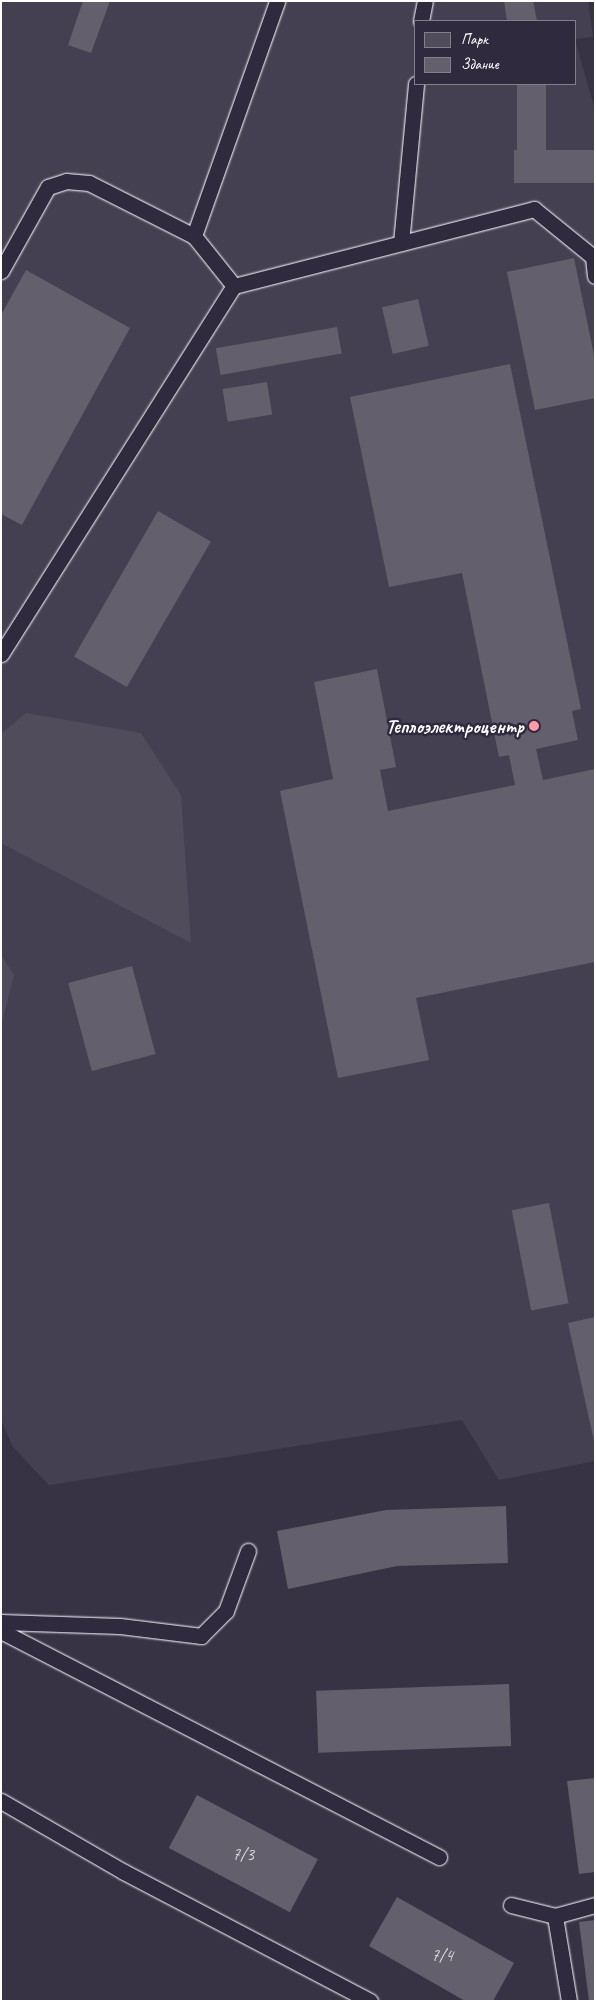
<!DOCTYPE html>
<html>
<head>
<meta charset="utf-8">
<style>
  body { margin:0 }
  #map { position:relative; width:596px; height:2002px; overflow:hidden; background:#373345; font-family:Caveat,sans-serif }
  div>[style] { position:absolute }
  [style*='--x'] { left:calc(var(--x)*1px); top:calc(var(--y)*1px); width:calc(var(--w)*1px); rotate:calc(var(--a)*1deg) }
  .built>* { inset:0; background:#444051 }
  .green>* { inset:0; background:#514c5c }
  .building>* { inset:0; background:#635f6d; transform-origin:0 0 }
  .roads { filter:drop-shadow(0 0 1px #fff) drop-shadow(0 0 1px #fff) }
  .service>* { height:15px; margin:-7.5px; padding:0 7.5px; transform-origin:7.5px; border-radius:7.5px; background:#2f2a3d }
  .dots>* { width:14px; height:14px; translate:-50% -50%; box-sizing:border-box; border:2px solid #2f2a3d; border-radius:50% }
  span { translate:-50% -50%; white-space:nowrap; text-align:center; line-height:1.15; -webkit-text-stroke:5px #2f2a3d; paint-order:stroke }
  .number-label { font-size:18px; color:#d8d7da }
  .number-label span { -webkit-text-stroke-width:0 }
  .poi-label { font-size:20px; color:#fff; font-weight:700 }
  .right { translate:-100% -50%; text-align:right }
  .frame { position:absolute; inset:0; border:2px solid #fff; pointer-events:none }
  .legend { position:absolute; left:414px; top:20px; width:162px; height:65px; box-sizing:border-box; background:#2f2a3d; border:1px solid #827f8b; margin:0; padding:6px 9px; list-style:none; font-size:15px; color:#fff }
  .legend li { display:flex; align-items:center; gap:10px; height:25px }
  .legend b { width:25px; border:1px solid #827f8b }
</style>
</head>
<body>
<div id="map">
  <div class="built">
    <i style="clip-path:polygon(1px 1px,588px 1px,593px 37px,575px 39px,575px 21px,415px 21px,415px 84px,575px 84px,575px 40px,595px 110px,595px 1461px,499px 1480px,462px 1420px,49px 1485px,13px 1447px,1px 1420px)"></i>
  </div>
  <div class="green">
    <i style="clip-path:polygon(26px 713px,141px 733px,181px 795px,191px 943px,1px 843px,1px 734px)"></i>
    <i style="clip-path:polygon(1px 955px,14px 975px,1px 1027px)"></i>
  </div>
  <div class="building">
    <i style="clip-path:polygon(83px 1px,110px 1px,91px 53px,68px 45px)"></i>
    <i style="clip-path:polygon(504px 1px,533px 1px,537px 21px,507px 21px)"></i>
    <i style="left:517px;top:84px;width:29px;height:72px"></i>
    <i style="left:595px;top:150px;width:33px;height:81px;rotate:90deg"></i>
    <i style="clip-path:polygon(574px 258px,595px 360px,595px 398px,535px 410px,507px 272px)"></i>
    <i style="clip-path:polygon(26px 270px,130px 328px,22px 525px,1px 514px,1px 315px)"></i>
    <i style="left:418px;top:299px;width:48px;height:37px;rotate:77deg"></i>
    <i style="left:337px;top:327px;width:27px;height:123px;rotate:80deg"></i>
    <i style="clip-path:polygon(510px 364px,581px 709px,572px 711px,578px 740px,536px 749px,543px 780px,595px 769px,595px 962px,416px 998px,429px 1060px,338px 1078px,280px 791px,333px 779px,314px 682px,377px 669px,396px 767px,380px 770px,388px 811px,515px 785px,509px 755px,499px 757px,462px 573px,389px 587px,350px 397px)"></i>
    <i style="left:267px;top:382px;width:33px;height:45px;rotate:81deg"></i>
    <i style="left:158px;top:511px;width:61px;height:168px;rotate:30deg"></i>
    <i style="left:132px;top:966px;width:91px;height:66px;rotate:75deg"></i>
    <i style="left:549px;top:1203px;width:102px;height:38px;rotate:79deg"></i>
    <i style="clip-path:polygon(595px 1317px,595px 1441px,594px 1441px,568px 1323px)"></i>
    <i style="clip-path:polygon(506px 1506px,508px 1563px,397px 1566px,288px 1589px,277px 1531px,386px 1510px)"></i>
    <i style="left:509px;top:1684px;width:62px;height:193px;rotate:88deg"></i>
    <i style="clip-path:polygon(595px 1778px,595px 1872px,579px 1874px,567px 1781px)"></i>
    <i style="left:197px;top:1795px;width:137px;height:60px;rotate:28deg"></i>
    <i style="clip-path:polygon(397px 1897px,514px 1963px,493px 2001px,465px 2001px,369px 1946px)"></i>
    <i style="clip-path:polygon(595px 1920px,595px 2001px,589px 2001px,579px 1922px)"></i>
  </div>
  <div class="roads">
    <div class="service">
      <i style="--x:421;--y:21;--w:20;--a:-79"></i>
      <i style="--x:194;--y:236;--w:249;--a:-70.5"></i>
      <i style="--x:401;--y:243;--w:160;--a:-84.6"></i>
      <i style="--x:1;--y:271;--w:96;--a:-60.8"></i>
      <i style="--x:48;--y:187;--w:19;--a:-18"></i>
      <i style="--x:66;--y:181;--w:23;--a:5"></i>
      <i style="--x:89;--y:183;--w:118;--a:26.8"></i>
      <i style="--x:194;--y:236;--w:64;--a:51.3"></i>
      <i style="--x:1;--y:654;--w:436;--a:-57.7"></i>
      <i style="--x:234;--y:286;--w:310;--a:-14.4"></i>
      <i style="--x:534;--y:209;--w:76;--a:39.1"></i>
      <i style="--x:593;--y:257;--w:19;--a:84"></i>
      <i style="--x:1;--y:1622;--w:119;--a:1.9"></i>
      <i style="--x:120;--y:1626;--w:82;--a:7"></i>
      <i style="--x:201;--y:1636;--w:35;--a:-45"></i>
      <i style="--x:226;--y:1611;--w:64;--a:-69.9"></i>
      <i style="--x:1;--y:1631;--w:493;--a:27.3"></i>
      <i style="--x:1;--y:1801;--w:142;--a:30"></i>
      <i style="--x:124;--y:1872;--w:278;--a:27.7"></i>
      <i style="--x:511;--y:1905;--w:45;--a:14"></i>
      <i style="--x:569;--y:2001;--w:86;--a:-99.4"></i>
      <i style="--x:555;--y:1916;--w:41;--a:-15.4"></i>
    </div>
  </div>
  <div class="dots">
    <i style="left:534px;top:726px;background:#ff9aa2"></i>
  </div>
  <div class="number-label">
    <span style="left:243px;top:1854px">7/3</span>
    <span style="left:442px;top:1955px">7/4</span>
  </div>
  <div class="poi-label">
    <span class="right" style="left:524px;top:726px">Теплоэлектроцентр</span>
  </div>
  <div class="frame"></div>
  <ul class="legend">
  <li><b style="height:14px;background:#514c5c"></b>Парк</li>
  <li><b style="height:14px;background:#635f6d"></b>Здание</li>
  </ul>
</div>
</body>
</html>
